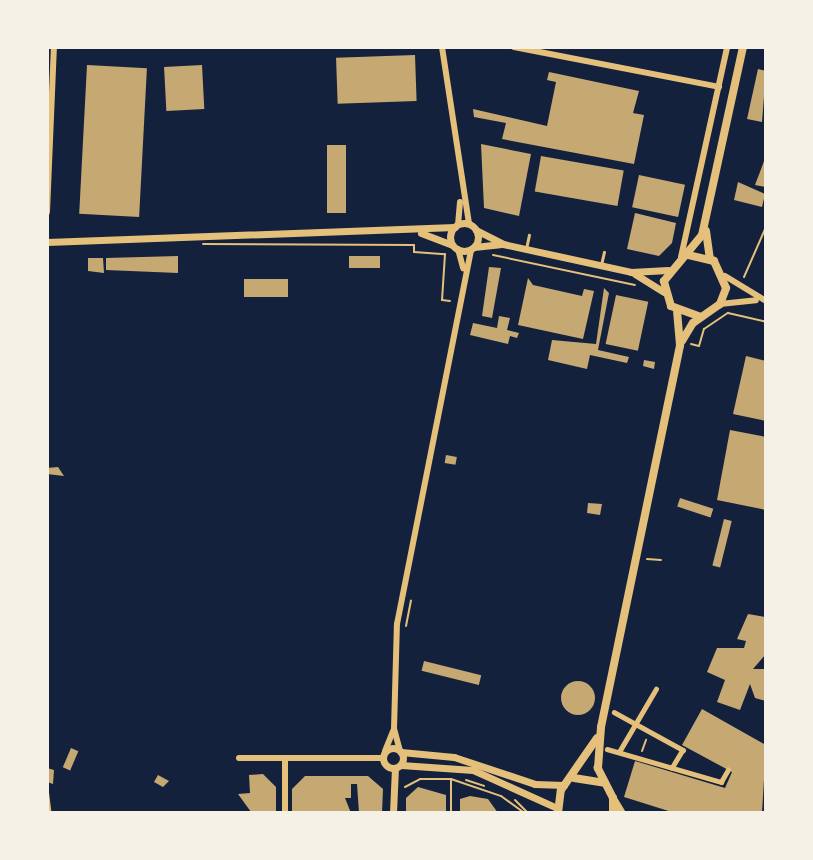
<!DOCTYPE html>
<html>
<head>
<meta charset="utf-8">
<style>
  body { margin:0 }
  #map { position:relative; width:813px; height:860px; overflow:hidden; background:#14213d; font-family:Manrope,sans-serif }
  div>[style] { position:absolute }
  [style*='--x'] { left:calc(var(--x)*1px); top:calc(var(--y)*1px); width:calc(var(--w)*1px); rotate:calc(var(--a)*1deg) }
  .building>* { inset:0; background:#c6a872; transform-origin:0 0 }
  .round { border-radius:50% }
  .path>* { height:2px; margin:-1px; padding:0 1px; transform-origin:1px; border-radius:1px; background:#e5c07b }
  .service>* { height:2.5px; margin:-1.25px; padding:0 1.25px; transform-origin:1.25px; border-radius:1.25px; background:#e5c07b }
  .pedestrian>* { height:4.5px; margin:-2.25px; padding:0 2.25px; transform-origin:2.25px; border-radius:2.25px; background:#e5c07b }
  .minor>* { height:6px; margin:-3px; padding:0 3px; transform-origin:3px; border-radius:3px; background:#e5c07b }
  .tertiary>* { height:7px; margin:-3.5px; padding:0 3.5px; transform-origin:3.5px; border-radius:3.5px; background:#e5c07b }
  .tertiary>.ring { margin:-3.5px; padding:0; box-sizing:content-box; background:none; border:7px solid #e5c07b; border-radius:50% }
  .secondary>* { height:8px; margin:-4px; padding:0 4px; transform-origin:4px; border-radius:4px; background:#e5c07b }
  span { translate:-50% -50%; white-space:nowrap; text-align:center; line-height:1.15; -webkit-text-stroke:6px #f6f1e7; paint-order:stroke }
  .frame { position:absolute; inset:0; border:49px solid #f6f1e7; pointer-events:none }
</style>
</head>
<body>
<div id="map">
  <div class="building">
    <i style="left:415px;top:55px;width:46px;height:79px;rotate:88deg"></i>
    <i style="left:87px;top:65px;width:60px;height:149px;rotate:3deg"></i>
    <i style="left:202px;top:65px;width:44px;height:38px;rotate:87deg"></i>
    <i style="clip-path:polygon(758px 69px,766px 71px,762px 122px,747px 119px)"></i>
    <i style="clip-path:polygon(549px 72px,639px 91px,633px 113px,644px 115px,634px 164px,502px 139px,506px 123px,474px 117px,473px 109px,547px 126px,556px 82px,547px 80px)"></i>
    <i style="clip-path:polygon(481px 144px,531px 154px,519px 216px,484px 208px)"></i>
    <i style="left:327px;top:145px;width:19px;height:68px"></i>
    <i style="left:541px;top:156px;width:84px;height:36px;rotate:10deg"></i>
    <i style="clip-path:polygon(766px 156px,766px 187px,755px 185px)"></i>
    <i style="left:639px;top:175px;width:47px;height:33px;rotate:12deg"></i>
    <i style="clip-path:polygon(738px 182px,765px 194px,762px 207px,734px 200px)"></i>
    <i style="clip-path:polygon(635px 213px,676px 223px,672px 243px,659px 256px,627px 249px)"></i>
    <i style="clip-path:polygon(178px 256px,178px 273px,106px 270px,106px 258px)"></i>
    <i style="left:349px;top:256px;width:31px;height:12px"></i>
    <i style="clip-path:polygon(88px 258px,103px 258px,104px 273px,88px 271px)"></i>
    <i style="clip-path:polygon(489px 267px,501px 268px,492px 318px,482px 316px)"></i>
    <i style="clip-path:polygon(528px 278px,533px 285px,582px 296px,584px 289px,594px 291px,583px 339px,518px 325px)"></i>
    <i style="left:244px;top:279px;width:44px;height:18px"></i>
    <i style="clip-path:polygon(604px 288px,609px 293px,598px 350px,629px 357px,627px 363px,590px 355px,587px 369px,548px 360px,552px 340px,596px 344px)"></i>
    <i style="left:616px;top:295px;width:33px;height:50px;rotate:12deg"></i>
    <i style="clip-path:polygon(499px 316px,510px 318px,507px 330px,519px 333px,517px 338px,510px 336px,508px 344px,470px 335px,473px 323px,497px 328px)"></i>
    <i style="clip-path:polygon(746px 356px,766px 361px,766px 421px,733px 414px)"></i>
    <i style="clip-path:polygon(644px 360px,655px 362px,654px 369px,643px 366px)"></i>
    <i style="clip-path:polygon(730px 430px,766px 437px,766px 510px,717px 500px)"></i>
    <i style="left:446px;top:455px;width:11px;height:8px;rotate:10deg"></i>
    <i style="clip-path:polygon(58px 467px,64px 476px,47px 474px,47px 468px)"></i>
    <i style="left:680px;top:498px;width:35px;height:9px;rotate:18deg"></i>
    <i style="clip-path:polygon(588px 503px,602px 504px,600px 515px,587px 513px)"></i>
    <i style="left:724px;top:519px;width:8px;height:48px;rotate:14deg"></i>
    <i style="clip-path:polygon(748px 614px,765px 617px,766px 654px,753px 669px,766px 669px,766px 701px,755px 698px,750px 684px,740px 710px,717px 702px,725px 680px,707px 672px,717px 648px,744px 648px,746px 641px,737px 639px)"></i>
    <i style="left:424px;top:661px;width:59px;height:10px;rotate:14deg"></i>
    <i class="round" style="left:561px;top:681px;width:34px;height:34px"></i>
    <i style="clip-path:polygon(702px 709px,766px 745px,762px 813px,675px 813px,624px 797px,635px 761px,725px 788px,732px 772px,682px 745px)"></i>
    <i style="left:71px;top:748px;width:8px;height:21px;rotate:23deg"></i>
    <i style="clip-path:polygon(47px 768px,54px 770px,53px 784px,47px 782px)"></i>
    <i style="clip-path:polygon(263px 774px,276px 787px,276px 811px,251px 812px,238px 794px,250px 793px,249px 775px)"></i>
    <i style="clip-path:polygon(158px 775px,169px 781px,163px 787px,154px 782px)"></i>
    <i style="clip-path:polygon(305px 776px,368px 776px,383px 789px,382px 813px,359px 813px,357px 784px,351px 784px,351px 798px,345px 798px,351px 813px,292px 813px,292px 789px)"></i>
    <i style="clip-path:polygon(418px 787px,446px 795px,446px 813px,406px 813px,406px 798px)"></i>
    <i style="clip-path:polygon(470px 796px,488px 799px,498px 813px,460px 813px,460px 799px)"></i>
  </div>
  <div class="path">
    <i style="--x:203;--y:244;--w:211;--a:0.3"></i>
    <i style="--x:414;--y:245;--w:7;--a:90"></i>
    <i style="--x:414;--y:252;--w:31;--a:4"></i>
    <i style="--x:445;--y:254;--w:46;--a:93.7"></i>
    <i style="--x:442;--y:300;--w:8;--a:7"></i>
    <i style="--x:493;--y:255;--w:145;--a:11.9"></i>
    <i style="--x:744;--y:277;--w:55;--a:-66.3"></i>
    <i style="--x:691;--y:344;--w:8;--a:14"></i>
    <i style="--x:699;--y:346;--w:18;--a:-74"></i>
    <i style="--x:704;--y:329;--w:29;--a:-34"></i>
    <i style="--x:728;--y:313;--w:39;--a:13"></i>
    <i style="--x:647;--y:559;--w:14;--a:4"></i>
    <i style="--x:406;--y:626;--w:26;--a:-79"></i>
    <i style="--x:642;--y:751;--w:12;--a:-70"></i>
    <i style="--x:466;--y:780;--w:19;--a:18"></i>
    <i style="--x:405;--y:787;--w:17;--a:-28"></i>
    <i style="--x:420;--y:779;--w:31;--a:0"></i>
    <i style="--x:451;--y:779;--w:53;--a:18.8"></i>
    <i style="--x:501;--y:796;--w:29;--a:36"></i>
    <i style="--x:515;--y:800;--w:18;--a:45"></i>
    <i style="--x:451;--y:813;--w:33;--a:-90"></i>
  </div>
  <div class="service">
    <i style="--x:526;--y:249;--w:14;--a:-78"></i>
    <i style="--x:601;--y:265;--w:13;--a:-77"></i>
    <i style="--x:47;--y:788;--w:25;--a:83"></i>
  </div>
  <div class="pedestrian">
    <i style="--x:614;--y:712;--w:79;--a:28.8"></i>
    <i style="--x:683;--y:750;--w:21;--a:121"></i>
    <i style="--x:607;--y:749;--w:119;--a:16.1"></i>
    <i style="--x:721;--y:782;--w:14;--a:-60"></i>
    <i style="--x:619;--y:752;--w:73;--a:-59.6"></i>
  </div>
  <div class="minor">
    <i style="--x:442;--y:47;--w:179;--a:81.3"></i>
    <i style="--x:514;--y:47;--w:209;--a:11"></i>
    <i style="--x:47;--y:212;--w:165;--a:-87.6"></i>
    <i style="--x:458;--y:225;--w:23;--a:-85"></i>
    <i style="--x:458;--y:249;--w:20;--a:75"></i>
    <i style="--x:681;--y:257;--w:215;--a:-77.6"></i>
    <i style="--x:725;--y:276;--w:48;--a:31.4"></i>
    <i style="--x:720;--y:304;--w:36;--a:-6"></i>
    <i style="--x:385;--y:751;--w:22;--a:-68"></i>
    <i style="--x:400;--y:751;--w:23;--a:-105"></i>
    <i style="--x:394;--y:729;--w:105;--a:-88.4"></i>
    <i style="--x:397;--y:624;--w:382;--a:-78.8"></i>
    <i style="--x:239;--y:758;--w:143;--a:0"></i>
    <i style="--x:285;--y:813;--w:54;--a:-90"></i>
  </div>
  <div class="tertiary">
    <i class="ring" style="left:450px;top:223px;width:21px;height:21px"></i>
    <i style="--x:476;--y:230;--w:30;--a:27"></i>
    <i style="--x:503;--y:244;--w:131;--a:12.3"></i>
    <i style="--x:631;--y:272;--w:37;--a:-3"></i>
    <i style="--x:421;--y:233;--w:33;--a:21"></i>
    <i style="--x:47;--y:242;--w:408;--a:-2.1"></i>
    <i style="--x:474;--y:247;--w:28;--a:-6"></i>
    <i style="--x:635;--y:274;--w:34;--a:32"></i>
    <i class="ring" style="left:383px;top:748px;width:13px;height:13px"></i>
    <i style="--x:401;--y:752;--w:53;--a:5.4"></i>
    <i style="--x:454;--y:757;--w:85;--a:18.4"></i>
    <i style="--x:535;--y:784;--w:29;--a:2"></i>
    <i style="--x:401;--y:765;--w:72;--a:4"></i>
    <i style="--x:473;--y:770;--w:92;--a:24.3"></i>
    <i style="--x:613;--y:798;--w:17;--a:59"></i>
    <i style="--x:393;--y:813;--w:45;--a:-87.5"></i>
  </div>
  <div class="secondary">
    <i style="--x:706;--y:231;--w:27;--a:82"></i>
    <i style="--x:701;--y:317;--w:32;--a:-160"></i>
    <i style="--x:671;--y:306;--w:26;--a:-106"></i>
    <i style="--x:664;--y:281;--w:60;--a:-50.4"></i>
    <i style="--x:702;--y:235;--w:192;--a:-77.7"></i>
    <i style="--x:682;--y:341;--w:21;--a:-59"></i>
    <i style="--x:693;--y:323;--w:33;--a:-35"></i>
    <i style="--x:720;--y:304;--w:17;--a:-69"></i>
    <i style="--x:726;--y:288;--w:30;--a:-114"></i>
    <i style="--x:714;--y:261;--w:26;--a:-167"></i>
    <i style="--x:574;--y:778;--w:31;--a:9"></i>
    <i style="--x:558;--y:813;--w:23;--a:-83"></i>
    <i style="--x:561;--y:790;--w:63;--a:-55.3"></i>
    <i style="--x:613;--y:813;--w:15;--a:-90"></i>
    <i style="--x:613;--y:798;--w:34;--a:-117"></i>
    <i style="--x:598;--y:768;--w:41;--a:-85.8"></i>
    <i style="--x:601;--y:727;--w:390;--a:-78.3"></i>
    <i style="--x:680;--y:345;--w:33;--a:-95"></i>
  </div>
  <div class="frame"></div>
</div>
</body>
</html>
